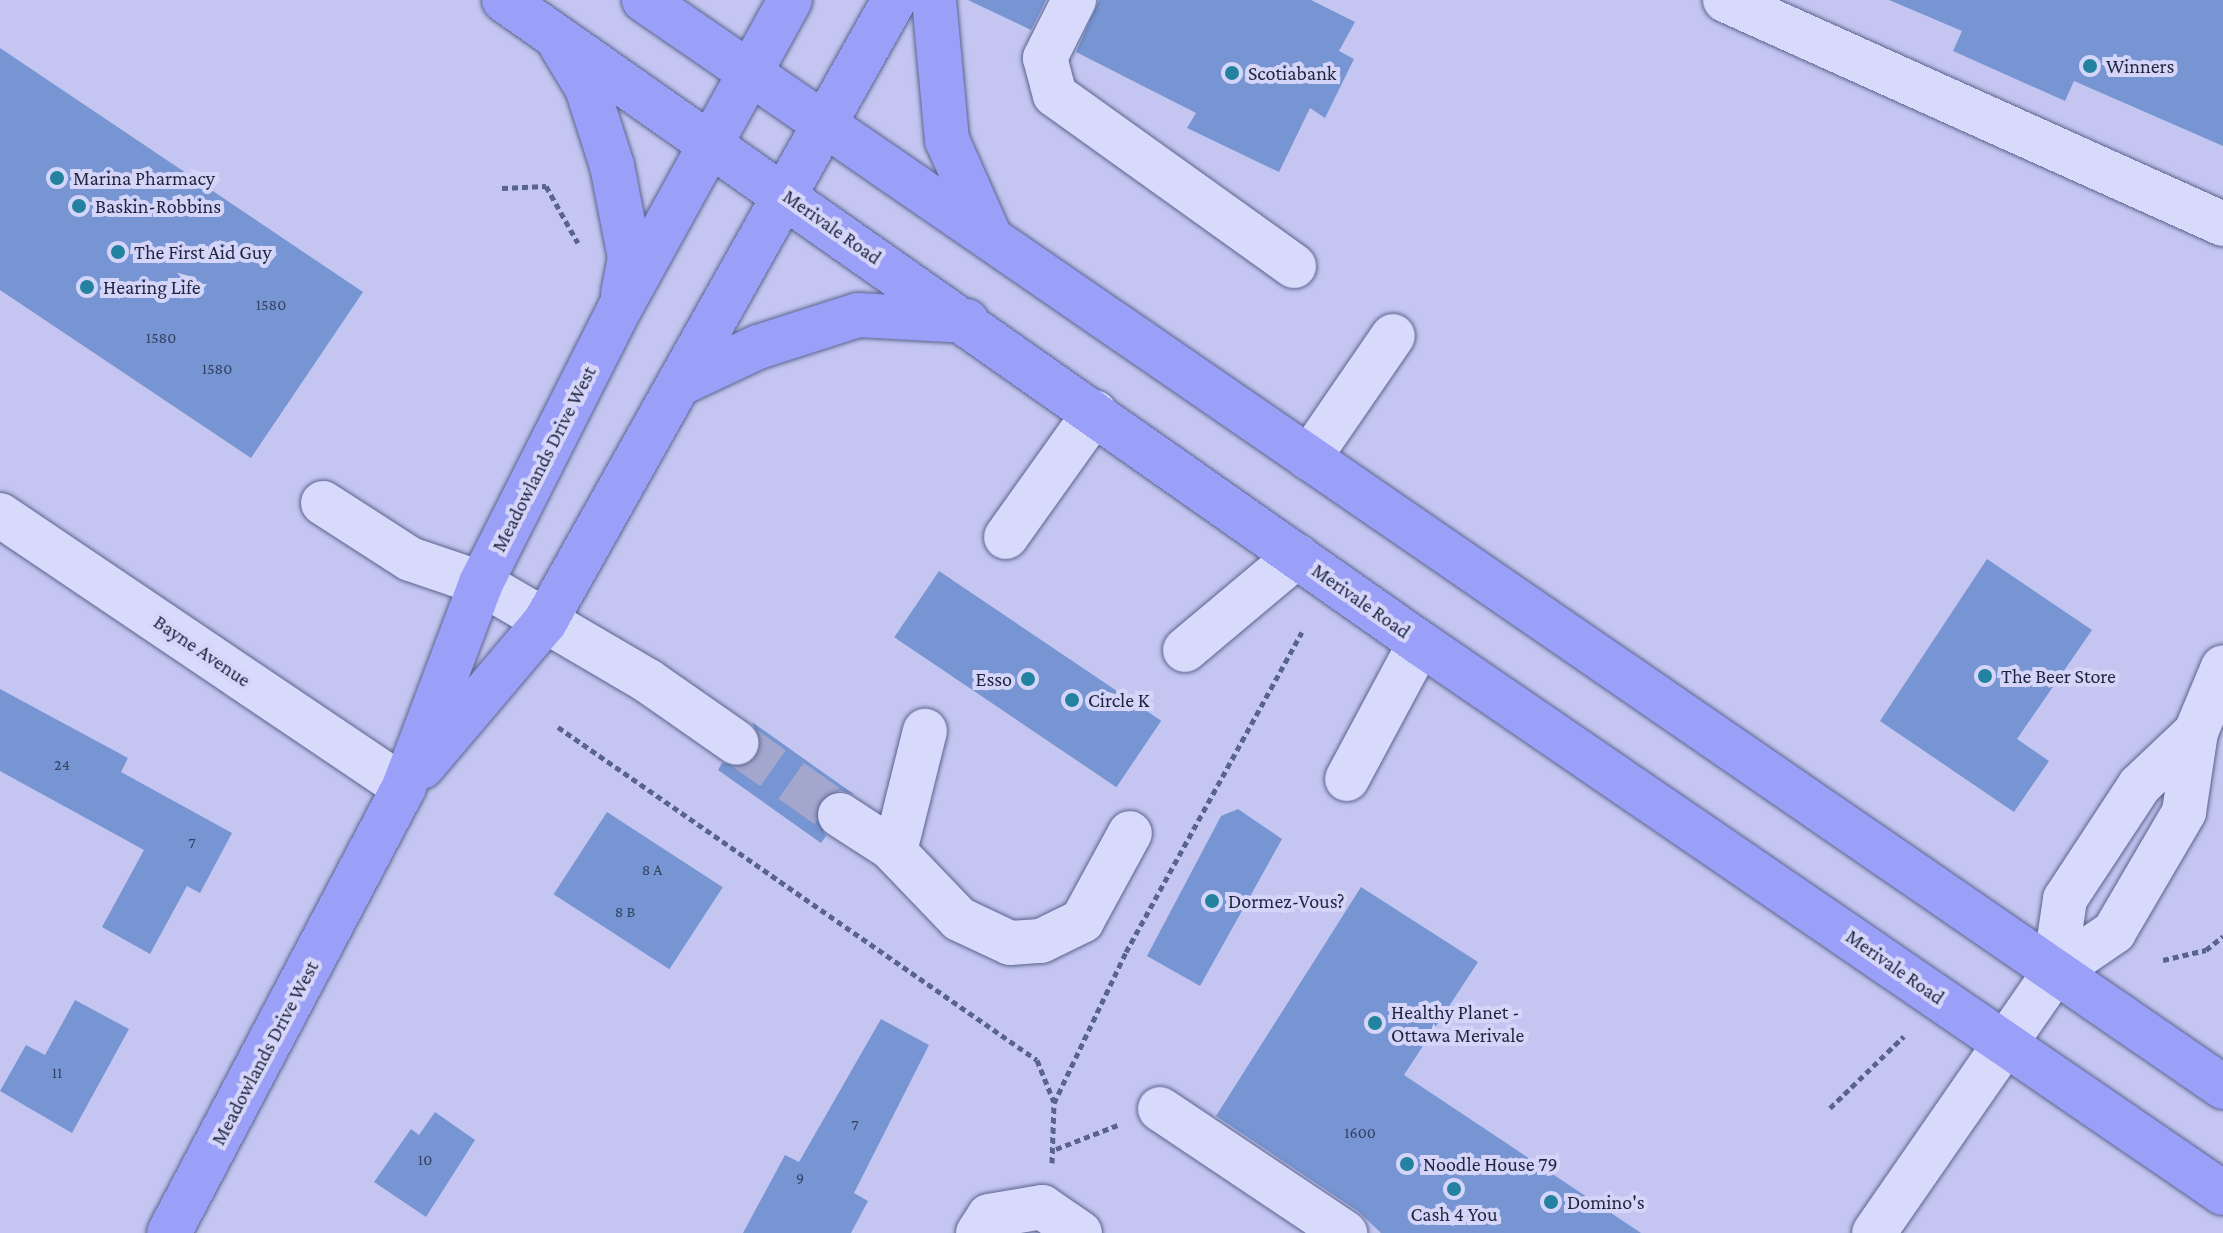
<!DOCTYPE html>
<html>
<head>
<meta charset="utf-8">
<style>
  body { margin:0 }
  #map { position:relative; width:2223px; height:1233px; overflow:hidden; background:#c4c6f1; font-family:"Crimson Pro",serif }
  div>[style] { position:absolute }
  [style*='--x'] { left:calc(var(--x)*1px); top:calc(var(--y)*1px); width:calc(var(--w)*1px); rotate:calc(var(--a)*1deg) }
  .building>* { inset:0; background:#7795d2; transform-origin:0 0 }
  .minor-tunnel>* { height:44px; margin-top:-22px; transform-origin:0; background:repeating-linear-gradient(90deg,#a3a6cd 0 44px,transparent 0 66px) }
  .path>* { height:5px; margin-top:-2.5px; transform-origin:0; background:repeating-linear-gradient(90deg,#59648e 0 6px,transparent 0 10px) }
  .roads { filter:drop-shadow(0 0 2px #59648e) drop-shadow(0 0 2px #59648e) }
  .minor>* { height:44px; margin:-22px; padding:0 22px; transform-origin:22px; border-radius:22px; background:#d8dafb }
  .major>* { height:44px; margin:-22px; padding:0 22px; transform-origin:22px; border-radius:22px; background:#9a9ff7 }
  .dots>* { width:22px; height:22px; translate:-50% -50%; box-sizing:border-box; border:4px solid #d4d5f8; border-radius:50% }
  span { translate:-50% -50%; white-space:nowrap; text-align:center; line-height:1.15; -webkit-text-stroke:8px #d4d5f8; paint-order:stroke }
  .number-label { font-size:16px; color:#344262 }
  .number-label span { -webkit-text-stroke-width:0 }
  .poi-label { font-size:20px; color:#1e263d }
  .left { translate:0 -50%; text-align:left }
  .right { translate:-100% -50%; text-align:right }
  .street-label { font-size:20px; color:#1e263d }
</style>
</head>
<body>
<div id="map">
  <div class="building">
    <i style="clip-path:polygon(968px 0,1046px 0,1031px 30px)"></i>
    <i style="clip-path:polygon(1099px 0,1311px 0,1355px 22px,1339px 51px,1354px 59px,1325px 118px,1310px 108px,1279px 172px,1187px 128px,1196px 113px,1076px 52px)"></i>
    <i style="clip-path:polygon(1889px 0,2223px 0,2223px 146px,2074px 81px,2065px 101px,1953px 51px,1962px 31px)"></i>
    <i style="clip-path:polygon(0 48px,363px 292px,251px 458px,0 290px)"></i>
    <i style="clip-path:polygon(1987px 559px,2092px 630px,2017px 739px,2049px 761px,2014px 812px,1880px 721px)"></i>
    <i style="left:939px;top:571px;width:268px;height:80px;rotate:34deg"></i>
    <i style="clip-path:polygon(0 689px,128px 758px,121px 772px,232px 833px,200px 893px,187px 886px,150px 954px,102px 927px,144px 850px,0 771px)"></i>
    <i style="clip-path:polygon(752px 722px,855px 795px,840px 790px,820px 801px,815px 815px,826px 836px,821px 843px,718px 770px,722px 763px,747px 766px,758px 757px,762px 744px)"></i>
    <i style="clip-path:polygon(1238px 809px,1282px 839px,1200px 986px,1147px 956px,1221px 816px)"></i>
    <i style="left:607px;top:812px;width:138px;height:98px;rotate:33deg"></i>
    <i style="clip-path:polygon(1361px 887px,1478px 962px,1404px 1075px,1641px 1233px,1381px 1233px,1359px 1212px,1216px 1116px)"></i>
    <i style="clip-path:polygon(75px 1000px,129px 1029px,72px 1133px,0 1091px,26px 1045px,45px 1055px)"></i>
    <i style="clip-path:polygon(881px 1019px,929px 1045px,854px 1193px,868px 1201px,851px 1233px,743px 1233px,785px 1155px,799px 1162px)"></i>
    <i style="clip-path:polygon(435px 1112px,475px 1140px,426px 1217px,374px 1182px,411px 1129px,419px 1135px)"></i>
  </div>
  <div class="minor-tunnel">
    <i style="--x:737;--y:743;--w:126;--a:35"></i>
  </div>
  <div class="path">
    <i style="--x:502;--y:188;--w:44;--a:-2.6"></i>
    <i style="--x:546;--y:186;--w:65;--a:60.7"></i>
    <i style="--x:558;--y:727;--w:583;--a:34.81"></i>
    <i style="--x:1037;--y:1060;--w:45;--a:68"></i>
    <i style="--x:2163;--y:960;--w:44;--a:-13.1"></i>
    <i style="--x:2206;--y:950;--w:22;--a:-39"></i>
    <i style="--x:1830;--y:1108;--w:103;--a:-44.2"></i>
    <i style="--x:1056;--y:1149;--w:66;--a:-21.2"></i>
    <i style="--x:1052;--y:1163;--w:60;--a:-88.1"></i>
    <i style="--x:1054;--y:1103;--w:167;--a:-64.5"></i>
    <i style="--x:1126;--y:952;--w:365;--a:-61.2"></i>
  </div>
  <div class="roads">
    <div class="minor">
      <i style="--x:1074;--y:0;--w:65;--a:116.6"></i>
      <i style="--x:1045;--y:58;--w:38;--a:75"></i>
      <i style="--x:1055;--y:95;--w:294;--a:35.6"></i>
      <i style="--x:1725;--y:0;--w:546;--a:24.22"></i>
      <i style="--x:1309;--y:458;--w:148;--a:-55.5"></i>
      <i style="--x:323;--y:503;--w:103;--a:32.8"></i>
      <i style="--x:410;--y:559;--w:75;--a:18.7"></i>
      <i style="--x:481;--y:583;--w:194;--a:30.4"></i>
      <i style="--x:648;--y:681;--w:108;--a:34.9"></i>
      <i style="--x:0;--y:515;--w:487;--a:34"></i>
      <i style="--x:1006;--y:537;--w:153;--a:-54.5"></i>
      <i style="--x:1185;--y:650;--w:146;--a:-40"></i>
      <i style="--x:1347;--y:779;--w:154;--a:-61.8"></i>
      <i style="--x:840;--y:815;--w:61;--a:32.9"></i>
      <i style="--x:891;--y:848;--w:98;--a:46.2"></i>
      <i style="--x:959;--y:919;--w:56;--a:25.2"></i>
      <i style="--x:1010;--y:943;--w:31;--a:-4"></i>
      <i style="--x:1041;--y:941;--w:46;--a:-26"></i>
      <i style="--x:1082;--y:921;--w:100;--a:-61.4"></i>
      <i style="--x:895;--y:851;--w:124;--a:-76"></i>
      <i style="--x:2054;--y:973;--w:75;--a:-81.5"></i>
      <i style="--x:2065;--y:899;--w:136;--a:-56.7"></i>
      <i style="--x:2140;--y:785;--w:77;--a:-43.4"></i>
      <i style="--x:1160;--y:1109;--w:223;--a:33.8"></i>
      <i style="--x:978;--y:1233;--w:20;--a:-57"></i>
      <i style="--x:989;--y:1216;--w:54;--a:-9.6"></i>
      <i style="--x:1042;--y:1207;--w:46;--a:34.4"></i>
      <i style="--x:1874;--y:1233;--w:316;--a:-55.3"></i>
      <i style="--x:2054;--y:973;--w:73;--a:-34.3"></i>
      <i style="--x:2114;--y:932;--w:139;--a:-59.7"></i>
      <i style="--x:2184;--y:812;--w:81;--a:-81.5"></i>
      <i style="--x:2196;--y:732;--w:70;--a:-67.4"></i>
    </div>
    <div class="major">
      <i style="--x:504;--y:0;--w:1119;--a:35.07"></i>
      <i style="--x:1420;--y:643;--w:973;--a:34.41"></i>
      <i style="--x:644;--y:0;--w:1917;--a:34.54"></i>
      <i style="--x:934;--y:0;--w:141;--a:84.7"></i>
      <i style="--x:947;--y:140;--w:106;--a:66.1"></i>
      <i style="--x:561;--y:45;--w:50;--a:58.8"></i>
      <i style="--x:587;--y:88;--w:82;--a:72.2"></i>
      <i style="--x:612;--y:166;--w:94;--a:78.9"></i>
      <i style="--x:630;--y:258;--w:37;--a:101"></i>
      <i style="--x:679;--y:384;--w:87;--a:-25.1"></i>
      <i style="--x:758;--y:347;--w:105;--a:-17.7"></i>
      <i style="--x:858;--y:315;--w:109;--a:3.2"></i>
      <i style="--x:422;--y:767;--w:190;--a:-49.7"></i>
      <i style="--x:545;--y:622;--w:713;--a:-60.7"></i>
      <i style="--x:169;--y:1233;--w:504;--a:-62.21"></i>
      <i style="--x:404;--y:787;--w:218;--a:-69.3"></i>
      <i style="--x:481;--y:583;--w:308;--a:-63.2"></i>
      <i style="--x:620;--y:308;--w:352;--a:-61.1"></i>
    </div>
  </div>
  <div class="dots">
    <i style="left:2090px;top:66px;background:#2482a1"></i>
    <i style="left:1232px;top:73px;background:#2482a1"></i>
    <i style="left:57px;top:178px;background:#2482a1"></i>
    <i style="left:79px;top:206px;background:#2482a1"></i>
    <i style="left:118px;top:252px;background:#2482a1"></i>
    <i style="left:87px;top:287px;background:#2482a1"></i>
    <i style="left:1985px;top:676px;background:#2482a1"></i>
    <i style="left:1028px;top:679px;background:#2482a1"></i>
    <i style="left:1072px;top:700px;background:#2482a1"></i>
    <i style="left:1212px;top:901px;background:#2482a1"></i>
    <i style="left:1375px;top:1023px;background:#2482a1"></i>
    <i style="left:1407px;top:1164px;background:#2482a1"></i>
    <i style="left:1454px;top:1189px;background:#2482a1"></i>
    <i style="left:1551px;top:1202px;background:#2482a1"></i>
  </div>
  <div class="number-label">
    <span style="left:271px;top:305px">1580</span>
    <span style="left:161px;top:338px">1580</span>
    <span style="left:217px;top:369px">1580</span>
    <span style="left:62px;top:765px">24</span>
    <span style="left:192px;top:843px">7</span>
    <span style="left:652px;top:870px">8 A</span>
    <span style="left:625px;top:912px">8 B</span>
    <span style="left:57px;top:1073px">11</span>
    <span style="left:855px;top:1125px">7</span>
    <span style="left:1360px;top:1133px">1600</span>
    <span style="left:425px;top:1160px">10</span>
    <span style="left:800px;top:1178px">9</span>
  </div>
  <div class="poi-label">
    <span class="left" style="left:2106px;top:66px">Winners</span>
    <span class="left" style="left:1248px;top:73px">Scotiabank</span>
    <span class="left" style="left:73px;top:178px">Marina Pharmacy</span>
    <span class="left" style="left:95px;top:206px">Baskin-Robbins</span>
    <span class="left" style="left:134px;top:252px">The First Aid Guy</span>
    <span class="left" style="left:103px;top:287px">Hearing Life</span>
    <span class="left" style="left:2001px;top:676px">The Beer Store</span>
    <span class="right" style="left:1012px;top:679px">Esso</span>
    <span class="left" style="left:1088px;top:700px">Circle K</span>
    <span class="left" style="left:1228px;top:901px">Dormez-Vous?</span>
    <span class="left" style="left:1391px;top:1024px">Healthy Planet -<br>Ottawa Merivale</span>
    <span class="left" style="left:1423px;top:1164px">Noodle House 79</span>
    <span class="left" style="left:1567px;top:1202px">Domino's</span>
    <span style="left:1454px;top:1214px">Cash 4 You</span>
  </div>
  <div class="street-label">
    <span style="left:832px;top:227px;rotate:35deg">Merivale Road</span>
    <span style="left:544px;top:459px;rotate:-63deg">Meadowlands Drive West</span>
    <span style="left:1361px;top:601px;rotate:35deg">Merivale Road</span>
    <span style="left:202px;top:651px;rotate:34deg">Bayne Avenue</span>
    <span style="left:1895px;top:967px;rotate:35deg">Merivale Road</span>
    <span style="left:265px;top:1053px;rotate:-62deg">Meadowlands Drive West</span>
  </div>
</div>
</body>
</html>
